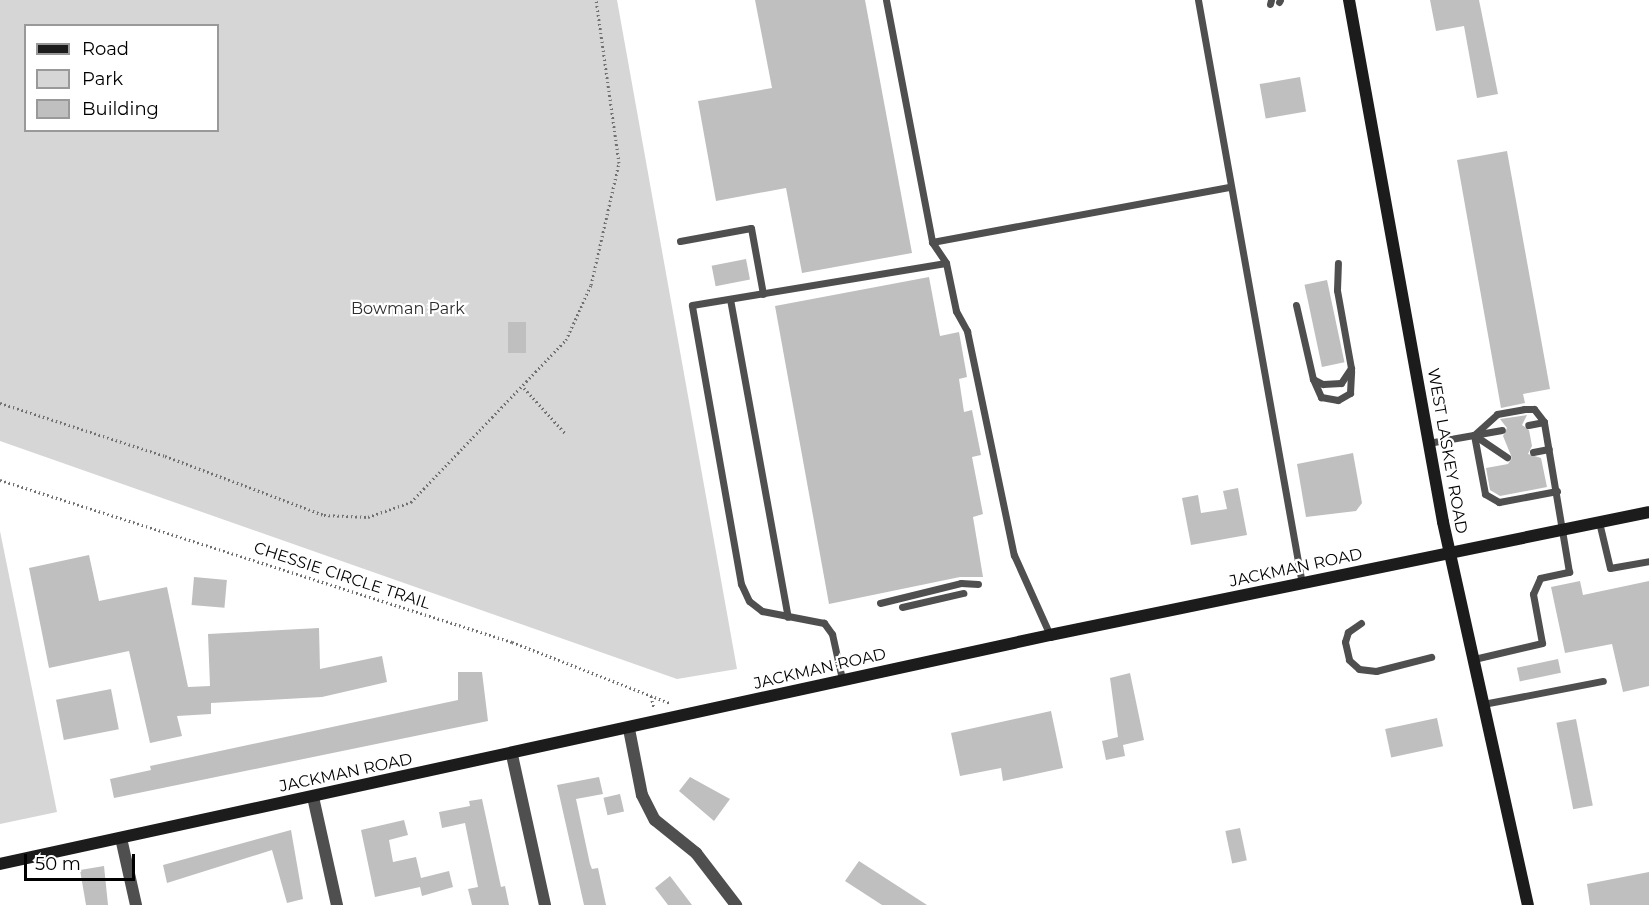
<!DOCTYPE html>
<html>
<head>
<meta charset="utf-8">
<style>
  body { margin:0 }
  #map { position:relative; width:1649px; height:905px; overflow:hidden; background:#fff; font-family:Montserrat,sans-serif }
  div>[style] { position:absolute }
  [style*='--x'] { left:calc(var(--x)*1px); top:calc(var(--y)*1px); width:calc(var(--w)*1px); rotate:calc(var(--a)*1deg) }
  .green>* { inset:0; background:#d6d6d6 }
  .building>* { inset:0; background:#bfbfbf; transform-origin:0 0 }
  .path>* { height:3px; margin-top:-1.5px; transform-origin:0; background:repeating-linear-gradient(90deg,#717171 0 1.5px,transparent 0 4.5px) }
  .lane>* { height:7px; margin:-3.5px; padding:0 3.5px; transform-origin:3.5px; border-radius:3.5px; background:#4f4f4f }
  .street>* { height:12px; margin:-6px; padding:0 6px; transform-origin:6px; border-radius:6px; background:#4f4f4f }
  .secondary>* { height:12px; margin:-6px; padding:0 6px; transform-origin:6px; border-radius:6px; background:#1c1c1c }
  span { translate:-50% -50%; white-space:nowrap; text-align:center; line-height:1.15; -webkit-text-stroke:4.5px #fff; paint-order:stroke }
  .park-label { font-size:16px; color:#2d2d2d }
  .street-label { font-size:16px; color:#000 }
  .legend { position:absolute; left:24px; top:24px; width:195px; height:108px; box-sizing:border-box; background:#fff; border:2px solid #999; margin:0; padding:8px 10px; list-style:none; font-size:18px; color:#000 }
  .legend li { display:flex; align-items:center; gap:12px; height:30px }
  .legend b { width:30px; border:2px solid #999 }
  .scale { position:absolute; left:24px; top:854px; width:111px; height:27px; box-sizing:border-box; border:3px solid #000; border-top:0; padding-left:8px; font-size:18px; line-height:21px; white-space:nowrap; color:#000; -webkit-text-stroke:4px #fff; paint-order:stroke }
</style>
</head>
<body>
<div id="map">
  <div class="green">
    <i style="clip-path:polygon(evenodd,0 0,617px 0,737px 669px,677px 679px,0 441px,0 0,26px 26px,218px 26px,218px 130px,26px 130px,26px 26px)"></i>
    <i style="clip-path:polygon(0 531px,57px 812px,0 824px)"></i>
  </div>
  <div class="building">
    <i style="clip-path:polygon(755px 0,865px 0,912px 253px,802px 273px,786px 188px,716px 201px,698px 101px,772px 88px)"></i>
    <i style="clip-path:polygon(1430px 0,1479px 0,1498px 94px,1477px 98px,1464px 26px,1436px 31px)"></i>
    <i style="left:1300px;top:77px;width:35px;height:41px;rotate:80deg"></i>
    <i style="clip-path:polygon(1507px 151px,1550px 389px,1523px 394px,1525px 403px,1501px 408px,1457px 160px)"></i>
    <i style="left:746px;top:259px;width:21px;height:35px;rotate:79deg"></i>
    <i style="clip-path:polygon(929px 277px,940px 336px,959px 332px,967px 377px,959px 379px,964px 412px,972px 410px,981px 455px,972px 457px,983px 514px,973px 517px,983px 577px,960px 577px,829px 604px,775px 306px)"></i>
    <i style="left:1327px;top:280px;width:84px;height:23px;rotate:78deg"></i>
    <i style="left:508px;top:322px;width:18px;height:31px"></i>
    <i style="clip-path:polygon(1527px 415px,1522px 425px,1529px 430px,1532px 446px,1528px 454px,1541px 458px,1547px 487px,1500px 496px,1490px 490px,1486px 468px,1508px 464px,1512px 458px,1503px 436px,1507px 428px,1500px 419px)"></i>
    <i style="clip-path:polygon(1353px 453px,1362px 503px,1356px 511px,1306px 517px,1297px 464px)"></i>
    <i style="clip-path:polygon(1238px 488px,1247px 535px,1191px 545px,1182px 498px,1198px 495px,1201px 513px,1227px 509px,1223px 491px)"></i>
    <i style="clip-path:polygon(89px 555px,99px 601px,167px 587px,188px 687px,210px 686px,208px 634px,319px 628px,320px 669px,382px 656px,387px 682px,322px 697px,211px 703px,211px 714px,177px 716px,182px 736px,150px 743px,129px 651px,49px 668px,29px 568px)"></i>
    <i style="left:194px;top:577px;width:33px;height:28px;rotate:5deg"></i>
    <i style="clip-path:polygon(1580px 581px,1583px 595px,1649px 581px,1649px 686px,1623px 692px,1612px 644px,1565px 653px,1551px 587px)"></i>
    <i style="left:1558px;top:659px;width:14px;height:42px;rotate:78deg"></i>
    <i style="clip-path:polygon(458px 672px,482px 672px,488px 721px,114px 798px,110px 779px,151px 770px,150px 766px,458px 700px)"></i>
    <i style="clip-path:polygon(1130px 673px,1144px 740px,1123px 745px,1125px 756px,1106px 760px,1102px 741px,1118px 737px,1110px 678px)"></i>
    <i style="left:111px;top:689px;width:41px;height:56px;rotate:79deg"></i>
    <i style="clip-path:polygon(1051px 711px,1063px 768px,1003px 781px,1001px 768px,960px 776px,951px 733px)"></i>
    <i style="left:1437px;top:718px;width:29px;height:53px;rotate:78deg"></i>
    <i style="left:1576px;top:719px;width:88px;height:20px;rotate:79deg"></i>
    <i style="clip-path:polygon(599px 777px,603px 794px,576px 799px,590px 864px,592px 869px,598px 868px,606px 905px,584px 905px,557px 785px)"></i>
    <i style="clip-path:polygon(690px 777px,730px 799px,714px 821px,679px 791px)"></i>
    <i style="left:620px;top:794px;width:18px;height:17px;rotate:77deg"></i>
    <i style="clip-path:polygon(482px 799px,501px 887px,505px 886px,509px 905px,472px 905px,468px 889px,478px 887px,465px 823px,442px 828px,439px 812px,470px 806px,469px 801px)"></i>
    <i style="clip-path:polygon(404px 820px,408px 835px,389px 840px,393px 862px,416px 857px,421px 878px,449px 871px,453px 887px,422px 896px,420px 887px,375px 897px,361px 830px)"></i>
    <i style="left:1240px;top:828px;width:33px;height:15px;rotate:78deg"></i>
    <i style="clip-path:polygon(291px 830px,303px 899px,287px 903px,272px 850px,167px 883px,163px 865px)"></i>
    <i style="clip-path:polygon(859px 861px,927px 905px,882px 905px,845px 881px)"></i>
    <i style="clip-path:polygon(104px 866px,108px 905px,86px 905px,80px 870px)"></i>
    <i style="clip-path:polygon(1649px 872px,1649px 905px,1590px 905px,1587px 884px)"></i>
    <i style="clip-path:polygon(670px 876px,692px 905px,668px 905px,655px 888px)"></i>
  </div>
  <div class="path">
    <i style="--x:524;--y:388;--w:61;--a:47.7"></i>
    <i style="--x:0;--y:403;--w:173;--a:17.8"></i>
    <i style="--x:165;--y:456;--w:170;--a:20.4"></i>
    <i style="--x:324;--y:515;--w:44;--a:2.6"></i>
    <i style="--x:368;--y:517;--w:46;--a:-19.2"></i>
    <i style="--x:411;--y:502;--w:224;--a:-46.3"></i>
    <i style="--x:566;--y:340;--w:60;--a:-65.6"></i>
    <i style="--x:591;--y:285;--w:125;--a:-77.1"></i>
    <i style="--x:619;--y:163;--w:165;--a:-98"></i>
    <i style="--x:0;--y:480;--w:537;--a:17.56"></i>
    <i style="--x:512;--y:642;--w:169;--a:21.1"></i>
    <i style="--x:651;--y:696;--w:12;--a:76"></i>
  </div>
  <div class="lane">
    <i style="--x:886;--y:0;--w:246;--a:79.2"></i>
    <i style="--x:932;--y:242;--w:25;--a:56"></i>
    <i style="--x:946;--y:263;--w:49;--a:78.2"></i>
    <i style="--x:956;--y:311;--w:23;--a:61"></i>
    <i style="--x:967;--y:331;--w:229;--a:78.2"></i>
    <i style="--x:1014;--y:555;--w:88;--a:65.8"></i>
    <i style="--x:1198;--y:0;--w:593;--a:79.9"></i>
    <i style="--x:1279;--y:2;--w:2;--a:-63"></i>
    <i style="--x:1270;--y:4;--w:4;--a:-76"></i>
    <i style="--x:680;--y:241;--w:72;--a:-10.4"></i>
    <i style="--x:751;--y:228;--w:67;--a:79.7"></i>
    <i style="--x:932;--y:242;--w:302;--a:-10.5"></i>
    <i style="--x:730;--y:299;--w:323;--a:79.7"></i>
    <i style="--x:1296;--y:305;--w:76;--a:77.1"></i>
    <i style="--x:1313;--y:379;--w:11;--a:27"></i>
    <i style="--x:1323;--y:384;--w:18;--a:-3"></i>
    <i style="--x:1341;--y:383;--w:18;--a:-56"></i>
    <i style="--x:1351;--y:368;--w:79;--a:-100.2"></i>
    <i style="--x:1337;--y:290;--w:27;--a:-88"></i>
    <i style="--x:1313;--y:379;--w:20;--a:66"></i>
    <i style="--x:1321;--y:397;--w:17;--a:10"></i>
    <i style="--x:1338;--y:400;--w:14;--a:-30"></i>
    <i style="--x:1350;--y:393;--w:22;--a:-87"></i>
    <i style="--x:1474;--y:435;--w:60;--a:79.4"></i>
    <i style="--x:1485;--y:494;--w:16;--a:30"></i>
    <i style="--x:1499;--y:502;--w:59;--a:-10.7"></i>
    <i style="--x:1474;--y:435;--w:31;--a:-42"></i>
    <i style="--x:1497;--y:414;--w:27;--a:-10"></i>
    <i style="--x:1524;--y:409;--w:10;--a:0"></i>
    <i style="--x:1534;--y:409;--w:16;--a:52"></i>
    <i style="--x:1474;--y:435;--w:40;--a:34"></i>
    <i style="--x:1428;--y:443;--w:75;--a:-10"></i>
    <i style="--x:1533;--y:452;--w:16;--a:-11"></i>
    <i style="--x:1599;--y:522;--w:47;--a:76.6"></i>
    <i style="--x:1610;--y:568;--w:40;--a:-10"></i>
    <i style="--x:880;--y:603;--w:83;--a:-13.9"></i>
    <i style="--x:961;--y:583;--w:17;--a:3"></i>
    <i style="--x:902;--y:607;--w:63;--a:-12.9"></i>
    <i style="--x:1361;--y:623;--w:16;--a:145"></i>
    <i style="--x:1348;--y:632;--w:10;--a:107"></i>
    <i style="--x:1345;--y:642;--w:18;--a:77"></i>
    <i style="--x:1349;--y:660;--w:13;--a:42"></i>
    <i style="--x:1359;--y:669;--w:17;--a:7"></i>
    <i style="--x:1376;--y:671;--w:57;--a:-14.3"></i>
    <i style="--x:1474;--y:659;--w:70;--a:-13.2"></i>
    <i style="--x:1542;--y:643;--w:50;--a:-100.4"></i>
    <i style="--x:1533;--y:594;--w:17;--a:-66"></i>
    <i style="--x:1540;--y:578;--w:30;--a:-12"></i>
    <i style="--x:1569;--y:572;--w:152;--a:-99.5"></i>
    <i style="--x:1544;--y:422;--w:16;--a:169"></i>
    <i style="--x:842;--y:679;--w:46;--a:-102.5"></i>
    <i style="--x:832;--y:634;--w:14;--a:-126"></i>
    <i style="--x:824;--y:623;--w:63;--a:-169"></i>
    <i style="--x:762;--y:611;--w:16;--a:-142"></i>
    <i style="--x:749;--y:601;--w:19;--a:-115"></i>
    <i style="--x:741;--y:584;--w:283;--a:-100"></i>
    <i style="--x:692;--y:305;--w:257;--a:-9.4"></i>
    <i style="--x:1483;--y:704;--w:122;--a:-10.9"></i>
  </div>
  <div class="street">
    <i style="--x:629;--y:729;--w:67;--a:78.9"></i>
    <i style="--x:642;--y:795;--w:28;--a:63"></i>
    <i style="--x:655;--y:820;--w:53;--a:38.8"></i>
    <i style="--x:696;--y:853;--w:66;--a:52.4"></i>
    <i style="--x:512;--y:755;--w:154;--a:77.6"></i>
    <i style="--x:313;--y:797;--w:111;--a:77.5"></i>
    <i style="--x:121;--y:838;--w:69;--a:77.4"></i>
  </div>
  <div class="secondary">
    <i style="--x:1349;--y:0;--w:530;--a:79.79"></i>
    <i style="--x:1443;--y:522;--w:392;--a:77.5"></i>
    <i style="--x:0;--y:864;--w:1075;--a:-12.3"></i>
    <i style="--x:1050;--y:635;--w:611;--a:-11.6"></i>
  </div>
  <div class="park-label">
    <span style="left:408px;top:309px">Bowman Park</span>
  </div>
  <div class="street-label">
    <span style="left:1447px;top:451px;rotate:80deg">WEST LASKEY ROAD</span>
    <span style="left:1296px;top:568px;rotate:-12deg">JACKMAN ROAD</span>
    <span style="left:342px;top:576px;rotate:18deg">CHESSIE CIRCLE TRAIL</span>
    <span style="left:820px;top:669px;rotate:-13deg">JACKMAN ROAD</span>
    <span style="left:346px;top:773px;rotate:-12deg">JACKMAN ROAD</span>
  </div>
  <ul class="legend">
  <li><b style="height:8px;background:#1c1c1c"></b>Road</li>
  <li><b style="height:16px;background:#d6d6d6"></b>Park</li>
  <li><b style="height:16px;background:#bfbfbf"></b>Building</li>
  </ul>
  <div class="scale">50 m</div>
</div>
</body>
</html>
